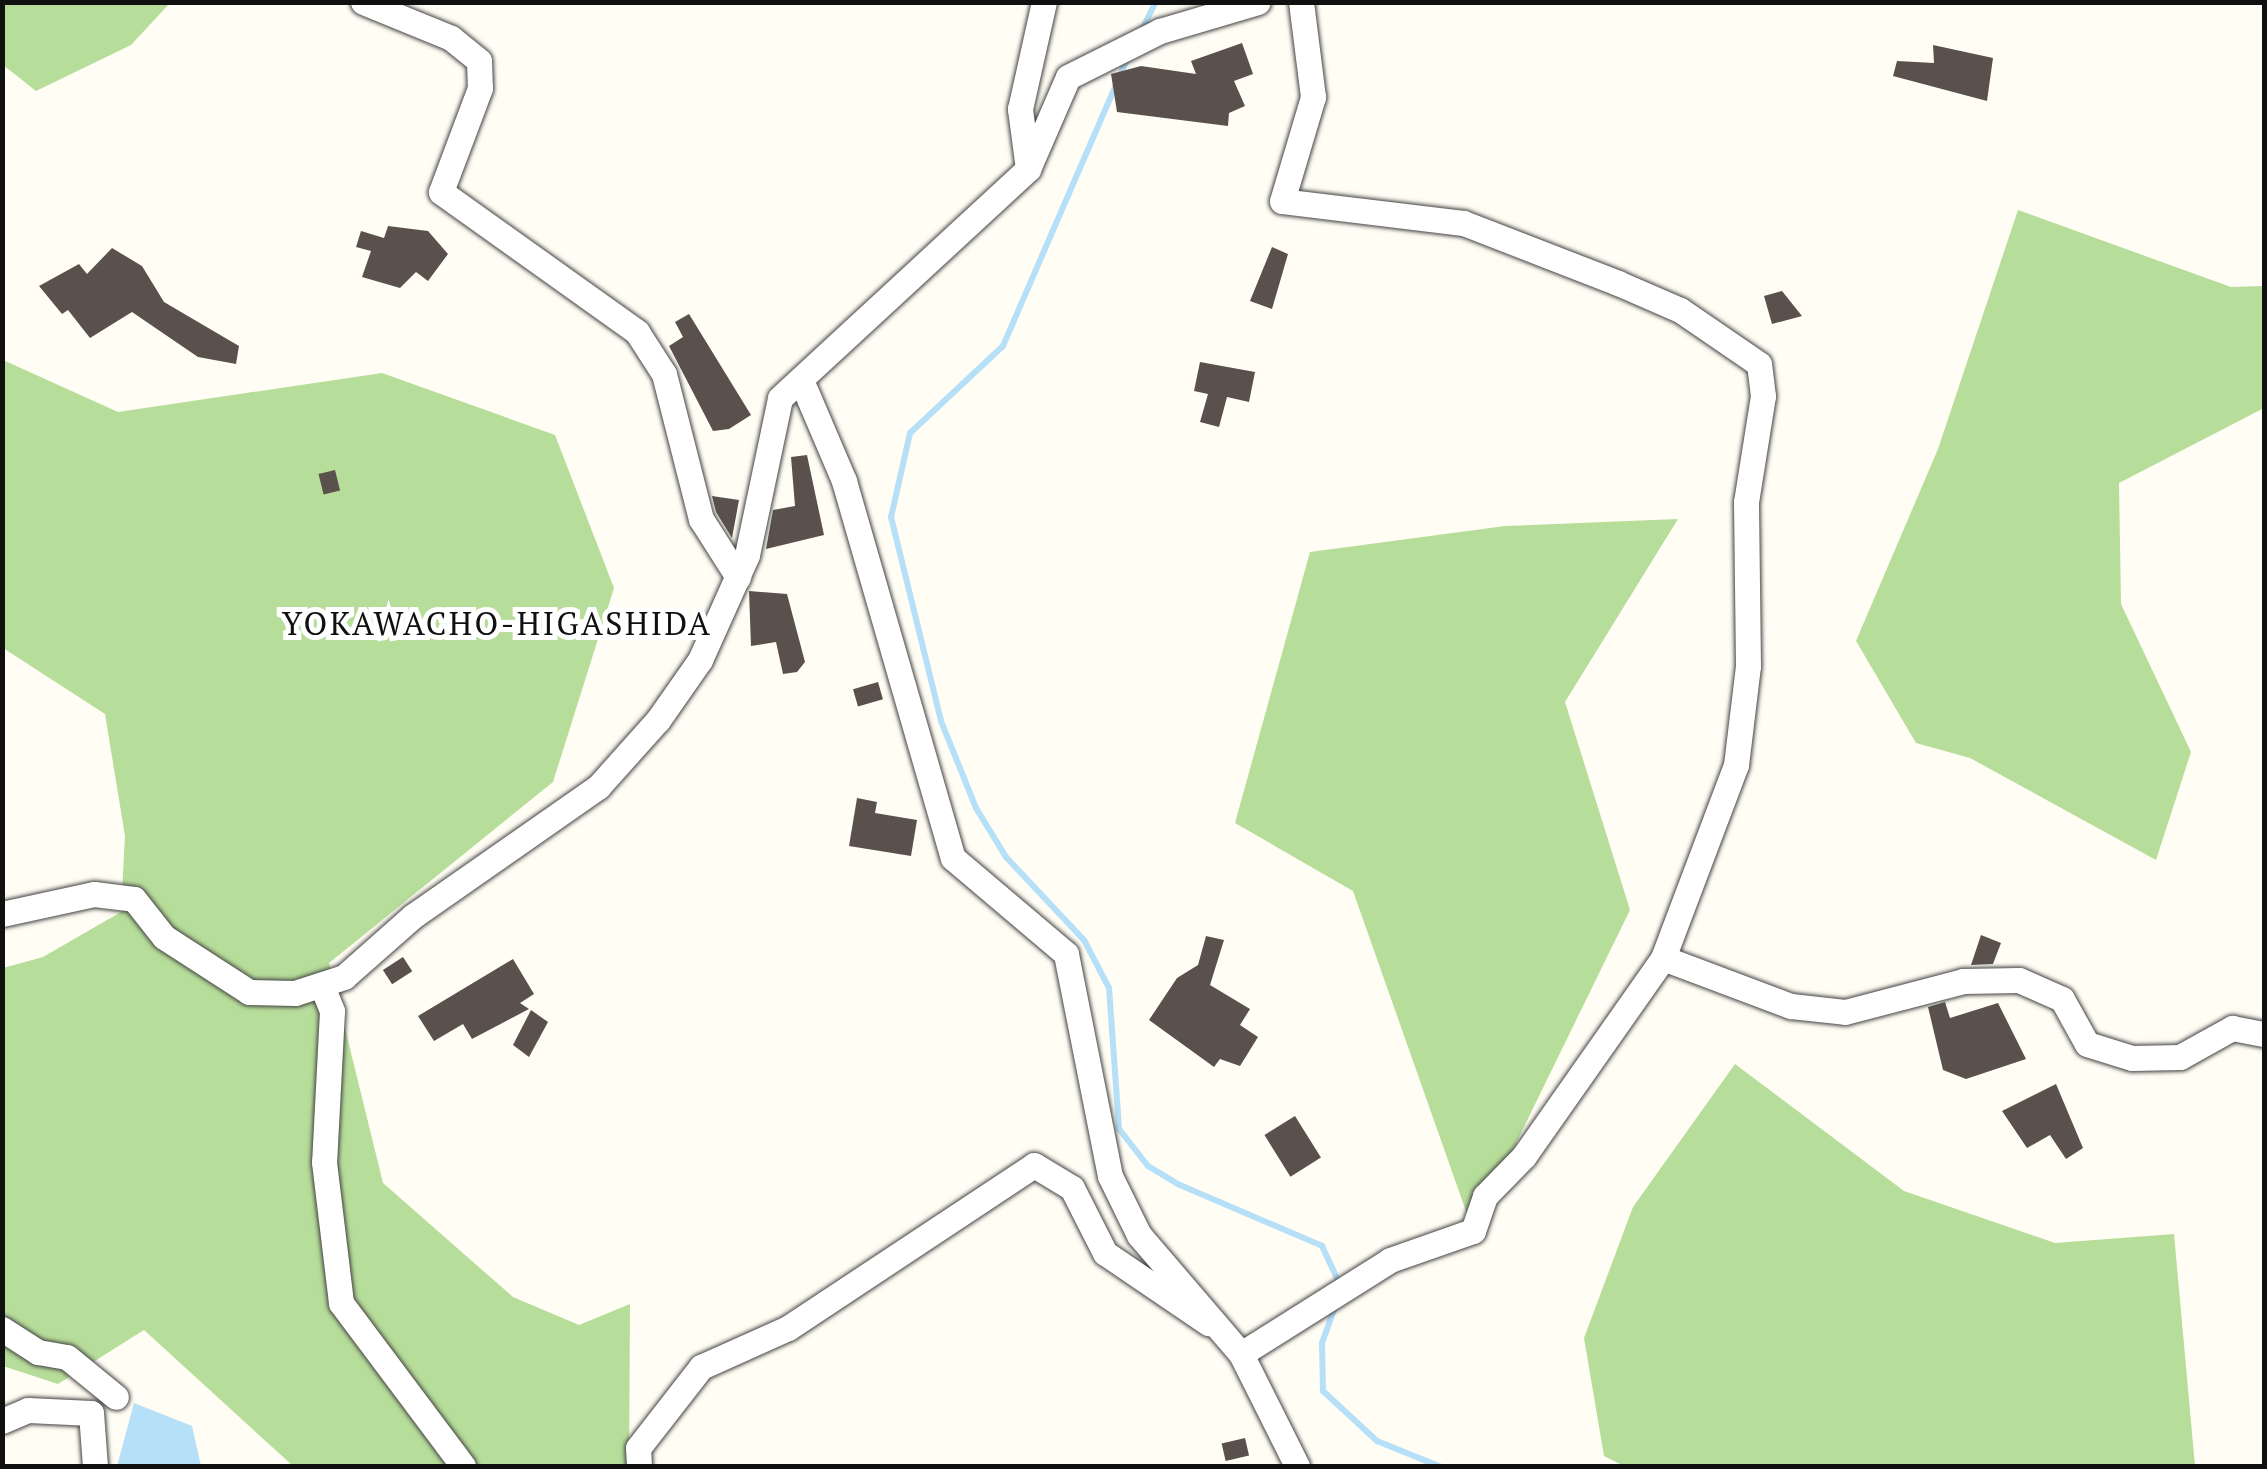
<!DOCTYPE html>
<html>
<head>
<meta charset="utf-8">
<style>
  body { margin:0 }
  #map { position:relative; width:2267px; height:1469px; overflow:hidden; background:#fffdf4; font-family:"PT Serif",serif }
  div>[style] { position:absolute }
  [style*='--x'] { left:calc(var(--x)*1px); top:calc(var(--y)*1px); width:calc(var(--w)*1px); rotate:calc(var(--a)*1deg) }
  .forest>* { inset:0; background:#b7dd9a }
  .water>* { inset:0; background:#b6dff8 }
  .stream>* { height:6px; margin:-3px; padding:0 3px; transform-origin:3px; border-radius:3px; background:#b6dff8 }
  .building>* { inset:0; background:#5a514c; transform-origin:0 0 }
  .roads { filter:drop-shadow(0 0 2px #434343) drop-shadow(0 0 2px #434343) }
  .minor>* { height:25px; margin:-12.5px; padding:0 12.5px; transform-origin:12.5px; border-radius:12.5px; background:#fff }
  span { translate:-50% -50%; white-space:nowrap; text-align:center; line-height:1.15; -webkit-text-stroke:10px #fff; paint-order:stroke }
  .quarter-label { font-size:32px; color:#101010; letter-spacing:2.5px }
  .frame { position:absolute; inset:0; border:5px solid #101010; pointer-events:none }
</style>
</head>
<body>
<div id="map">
  <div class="forest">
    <i style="clip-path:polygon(2px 3px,3px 2px,170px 3px,131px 45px,36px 91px,3px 65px)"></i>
    <i style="clip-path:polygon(2018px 210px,2231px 287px,2264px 286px,2264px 408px,2119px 483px,2121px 604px,2191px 752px,2156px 860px,1970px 758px,1916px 743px,1856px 641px,1938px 449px)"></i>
    <i style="clip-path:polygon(3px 360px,118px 412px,382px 373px,555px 435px,614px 588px,553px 782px,329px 963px,383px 1183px,513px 1297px,579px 1325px,630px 1304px,629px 1466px,293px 1466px,144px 1330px,58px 1384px,3px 1366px,3px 968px,43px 957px,121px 912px,125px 836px,105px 714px,3px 648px)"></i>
    <i style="clip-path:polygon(1678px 519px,1565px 702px,1630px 910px,1473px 1231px,1353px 891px,1235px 823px,1310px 552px,1505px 526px)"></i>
    <i style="clip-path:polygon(1735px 1064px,1904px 1191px,2055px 1243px,2174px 1234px,2195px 1466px,1624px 1466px,1604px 1456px,1584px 1338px,1633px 1207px)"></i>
  </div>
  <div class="water">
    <i style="clip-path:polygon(134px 1403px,192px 1426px,201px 1466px,117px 1466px)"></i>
  </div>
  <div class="stream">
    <i style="--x:1140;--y:33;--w:35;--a:-63"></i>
    <i style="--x:1128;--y:57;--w:315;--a:113.4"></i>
    <i style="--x:1003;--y:346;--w:127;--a:136.9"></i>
    <i style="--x:910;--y:433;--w:86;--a:102.7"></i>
    <i style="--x:891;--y:517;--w:210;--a:76.2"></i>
    <i style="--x:941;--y:721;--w:94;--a:68.1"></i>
    <i style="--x:976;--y:808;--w:57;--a:58.5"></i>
    <i style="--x:1006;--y:857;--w:114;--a:46.8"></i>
    <i style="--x:1084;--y:940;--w:54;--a:62.5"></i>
    <i style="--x:1109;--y:988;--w:141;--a:85.9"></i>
    <i style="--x:1119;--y:1129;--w:47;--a:51.9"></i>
    <i style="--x:1148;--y:1166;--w:37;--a:31"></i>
    <i style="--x:1180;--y:1185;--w:155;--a:23.2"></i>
    <i style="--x:1322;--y:1246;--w:40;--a:65"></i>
    <i style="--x:1336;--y:1304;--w:41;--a:109.7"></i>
    <i style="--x:1322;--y:1343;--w:48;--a:88.8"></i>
    <i style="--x:1323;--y:1391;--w:74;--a:42.8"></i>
    <i style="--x:1377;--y:1441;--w:67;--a:22"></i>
  </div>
  <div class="building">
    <i style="clip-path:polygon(1242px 43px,1253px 74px,1234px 81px,1245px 106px,1229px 113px,1228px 126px,1117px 112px,1111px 74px,1141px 66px,1196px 74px,1191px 61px)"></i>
    <i style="clip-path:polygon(1933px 45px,1993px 58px,1987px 101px,1893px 76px,1897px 61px,1934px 63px)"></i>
    <i style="clip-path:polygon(388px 226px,428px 231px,448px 254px,428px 281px,416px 272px,400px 288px,362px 277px,371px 251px,356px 247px,361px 231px,384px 238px)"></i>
    <i style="clip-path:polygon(1272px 247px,1288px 254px,1272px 309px,1250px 301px)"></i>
    <i style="clip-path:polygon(112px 248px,142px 266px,164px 302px,239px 346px,236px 364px,198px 357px,132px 312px,90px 338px,68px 310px,62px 314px,39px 286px,79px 264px,87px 274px)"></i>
    <i style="clip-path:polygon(1782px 291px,1802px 316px,1772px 324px,1764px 296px)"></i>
    <i style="clip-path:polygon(689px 314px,751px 415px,729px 429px,713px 431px,669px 346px,683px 337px,675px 322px)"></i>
    <i style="clip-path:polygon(1200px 362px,1255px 372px,1249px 402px,1227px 397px,1219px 427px,1200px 422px,1208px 394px,1194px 391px)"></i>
    <i style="clip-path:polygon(807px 455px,824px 535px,766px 549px,773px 510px,795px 506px,791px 457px)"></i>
    <i style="left:335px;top:470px;width:21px;height:17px;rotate:76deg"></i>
    <i style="clip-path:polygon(712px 496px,739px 500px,732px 538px,716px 512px)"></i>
    <i style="clip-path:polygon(749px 591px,787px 594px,805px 662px,797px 672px,783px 674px,776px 642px,751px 646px)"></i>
    <i style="left:878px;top:682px;width:18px;height:26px;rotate:74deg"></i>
    <i style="clip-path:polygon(857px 798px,877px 802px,875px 813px,917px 820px,911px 856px,849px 846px)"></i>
    <i style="clip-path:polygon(1981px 935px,2001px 943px,1993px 964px,1971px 965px)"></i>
    <i style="clip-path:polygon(1206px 936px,1224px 940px,1210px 985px,1250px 1009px,1240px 1025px,1258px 1037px,1240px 1066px,1220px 1059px,1214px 1067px,1149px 1020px,1177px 978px,1198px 965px)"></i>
    <i style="left:403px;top:957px;width:17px;height:24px;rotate:57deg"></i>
    <i style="clip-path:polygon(513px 959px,534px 994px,520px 1003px,529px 1009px,472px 1039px,463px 1024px,434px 1041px,418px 1016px)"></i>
    <i style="clip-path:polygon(1945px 1002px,1950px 1018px,1998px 1003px,2026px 1059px,1966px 1079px,1943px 1070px,1928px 1007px)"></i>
    <i style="clip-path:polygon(531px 1010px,548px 1022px,529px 1057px,513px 1045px)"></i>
    <i style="clip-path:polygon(2056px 1084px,2083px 1148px,2066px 1159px,2050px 1135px,2027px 1148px,2002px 1111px)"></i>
    <i style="left:1295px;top:1116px;width:49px;height:36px;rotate:58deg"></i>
    <i style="left:1245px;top:1438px;width:18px;height:24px;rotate:77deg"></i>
  </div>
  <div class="roads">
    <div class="minor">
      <i style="--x:363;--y:2;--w:95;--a:22.2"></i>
      <i style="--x:451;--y:38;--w:36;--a:39"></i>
      <i style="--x:479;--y:61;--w:27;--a:88"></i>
      <i style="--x:480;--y:88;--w:111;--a:110.6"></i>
      <i style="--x:441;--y:192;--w:241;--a:35.5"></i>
      <i style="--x:637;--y:332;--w:50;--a:57.3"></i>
      <i style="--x:664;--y:374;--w:150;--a:75.7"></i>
      <i style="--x:701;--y:519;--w:69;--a:57.5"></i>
      <i style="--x:1028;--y:169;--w:61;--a:-97.6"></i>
      <i style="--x:1020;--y:109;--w:110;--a:-77.4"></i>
      <i style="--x:801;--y:380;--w:110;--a:66.9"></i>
      <i style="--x:844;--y:481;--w:392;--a:73.9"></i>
      <i style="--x:953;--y:858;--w:148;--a:40.3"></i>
      <i style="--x:1066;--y:954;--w:226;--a:78.8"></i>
      <i style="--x:1110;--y:1176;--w:66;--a:63.8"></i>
      <i style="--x:1139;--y:1235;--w:157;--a:49.4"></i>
      <i style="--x:1241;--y:1354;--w:125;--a:63.4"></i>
      <i style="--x:2;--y:914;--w:94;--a:-12.3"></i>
      <i style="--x:94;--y:894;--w:40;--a:7.1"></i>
      <i style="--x:134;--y:899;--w:48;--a:51.7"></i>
      <i style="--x:164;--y:937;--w:101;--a:32.9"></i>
      <i style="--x:249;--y:992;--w:46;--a:1.2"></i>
      <i style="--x:295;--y:993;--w:52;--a:-18.1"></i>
      <i style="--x:344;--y:977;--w:92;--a:-41.5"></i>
      <i style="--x:413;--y:916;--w:226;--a:-34.9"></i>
      <i style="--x:598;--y:787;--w:90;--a:-48.2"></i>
      <i style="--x:658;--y:720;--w:73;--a:-55"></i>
      <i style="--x:700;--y:660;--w:115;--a:-65.9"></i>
      <i style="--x:747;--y:555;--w:160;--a:-78.1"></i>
      <i style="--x:780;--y:398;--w:338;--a:-42.7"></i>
      <i style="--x:1028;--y:169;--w:100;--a:-66.5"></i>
      <i style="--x:1068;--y:77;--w:103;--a:-26.6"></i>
      <i style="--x:1160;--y:31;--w:102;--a:-16.5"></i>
      <i style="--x:1663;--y:958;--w:137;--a:20.6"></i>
      <i style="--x:1791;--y:1006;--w:54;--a:6.3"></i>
      <i style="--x:1845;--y:1012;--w:122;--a:-14.7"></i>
      <i style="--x:1963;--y:981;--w:56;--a:-1"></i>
      <i style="--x:2019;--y:980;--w:47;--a:23.8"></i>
      <i style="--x:2062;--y:999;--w:51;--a:60.9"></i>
      <i style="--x:2087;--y:1044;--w:47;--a:17.3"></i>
      <i style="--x:2132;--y:1058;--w:48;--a:-1.2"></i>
      <i style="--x:2180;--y:1057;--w:60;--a:-29.1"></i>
      <i style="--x:2232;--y:1028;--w:33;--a:11"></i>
      <i style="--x:322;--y:986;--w:27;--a:68"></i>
      <i style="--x:332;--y:1011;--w:151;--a:93"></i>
      <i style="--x:324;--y:1162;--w:142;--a:83.1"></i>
      <i style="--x:341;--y:1303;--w:204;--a:53.2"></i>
      <i style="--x:2;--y:1329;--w:43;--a:32.6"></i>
      <i style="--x:38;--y:1352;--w:29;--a:10"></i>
      <i style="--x:67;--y:1357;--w:63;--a:39.2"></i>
      <i style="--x:1241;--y:1354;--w:176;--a:-32.2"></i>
      <i style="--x:1390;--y:1260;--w:88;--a:-19.3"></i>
      <i style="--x:1473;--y:1231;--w:37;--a:-71"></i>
      <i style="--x:1485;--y:1196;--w:56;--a:-45.7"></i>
      <i style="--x:1524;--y:1156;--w:242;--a:-54.9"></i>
      <i style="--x:1663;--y:958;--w:206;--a:-69.3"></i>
      <i style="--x:1736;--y:765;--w:100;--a:-83.1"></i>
      <i style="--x:1748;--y:666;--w:164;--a:-90.7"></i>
      <i style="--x:1746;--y:502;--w:107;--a:-80.9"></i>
      <i style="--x:1763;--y:396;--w:32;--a:-97"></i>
      <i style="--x:1759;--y:364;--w:96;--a:-145.6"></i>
      <i style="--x:1680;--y:310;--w:68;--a:-156.5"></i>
      <i style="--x:1618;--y:283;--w:166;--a:-158.8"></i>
      <i style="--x:1463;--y:223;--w:182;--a:-173.1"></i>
      <i style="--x:1282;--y:201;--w:109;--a:-73.4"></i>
      <i style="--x:1313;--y:97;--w:96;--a:-97.2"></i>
      <i style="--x:2;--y:1421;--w:28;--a:-23"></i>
      <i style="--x:28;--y:1410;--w:63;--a:2.7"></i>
      <i style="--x:91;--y:1413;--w:53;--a:85.7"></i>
      <i style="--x:639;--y:1466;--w:18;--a:-93"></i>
      <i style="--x:638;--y:1448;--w:103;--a:-52.1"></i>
      <i style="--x:701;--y:1367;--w:95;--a:-24.1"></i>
      <i style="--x:788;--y:1328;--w:295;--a:-33.5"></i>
      <i style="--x:1034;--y:1165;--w:44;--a:31.2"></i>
      <i style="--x:1072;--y:1188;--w:73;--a:63.1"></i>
      <i style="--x:1105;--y:1253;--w:125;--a:34.2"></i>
    </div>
  </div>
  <div class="quarter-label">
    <span style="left:497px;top:623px">YOKAWACHO-HIGASHIDA</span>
  </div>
  <div class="frame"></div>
</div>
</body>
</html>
